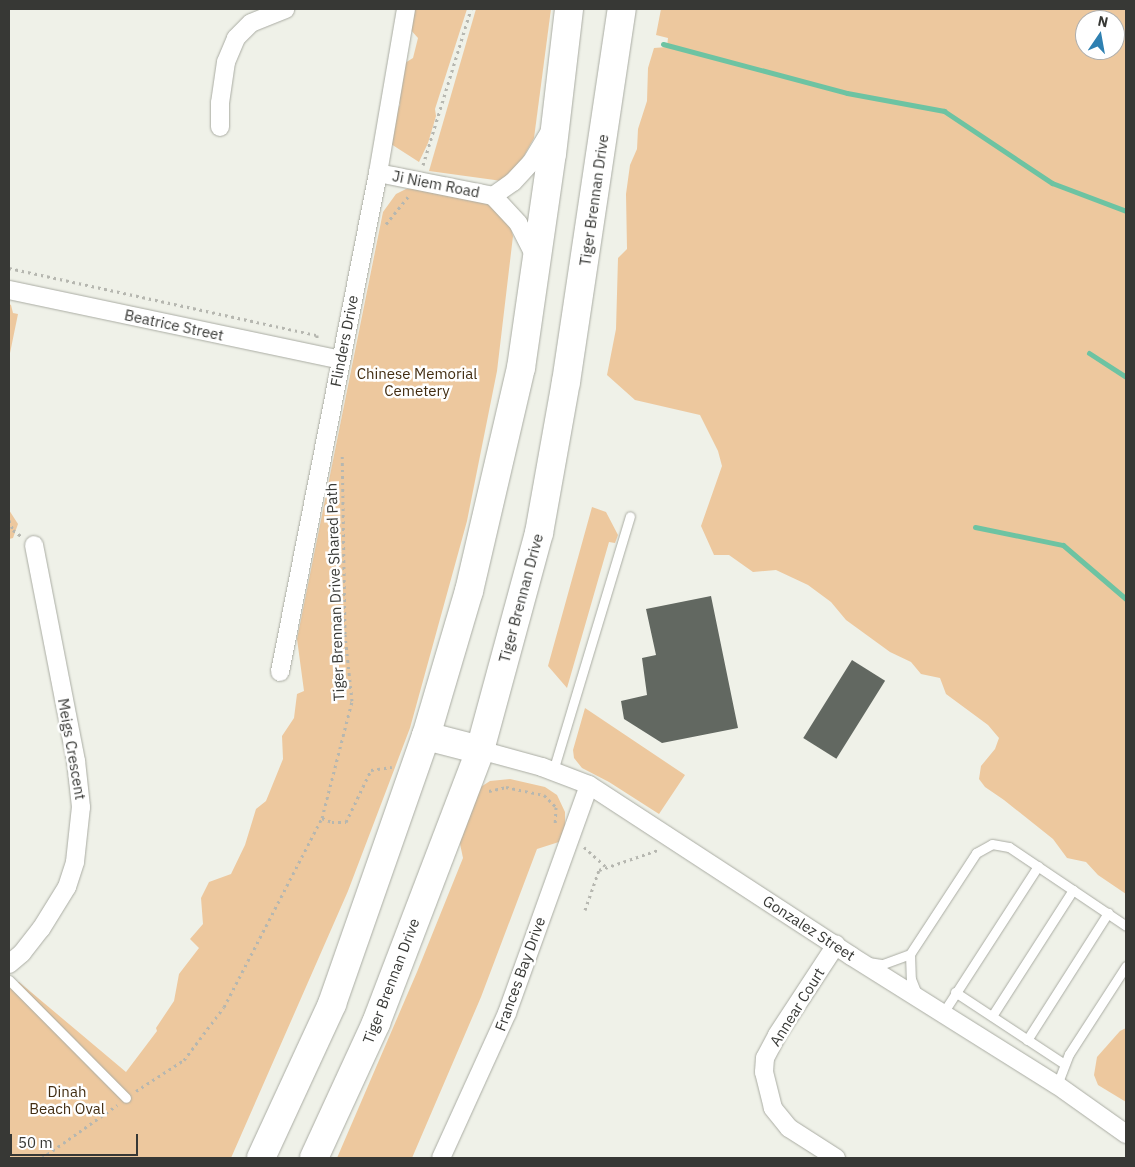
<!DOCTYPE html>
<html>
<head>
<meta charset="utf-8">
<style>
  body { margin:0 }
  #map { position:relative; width:1135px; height:1167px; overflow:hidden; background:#eff1e8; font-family:"IBM Plex Sans",sans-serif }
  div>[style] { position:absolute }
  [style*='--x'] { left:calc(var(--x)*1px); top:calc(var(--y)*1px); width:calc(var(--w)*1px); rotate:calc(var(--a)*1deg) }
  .green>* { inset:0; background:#edc89e }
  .stream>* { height:5px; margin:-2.5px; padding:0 2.5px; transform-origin:2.5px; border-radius:2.5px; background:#6dc3a2 }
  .building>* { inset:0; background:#626861; transform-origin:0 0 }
  .path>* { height:3px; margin-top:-1.5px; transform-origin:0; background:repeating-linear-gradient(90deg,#b6b7b0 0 2.5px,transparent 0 6.5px) }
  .roads { filter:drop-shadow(0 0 1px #aaaca3) drop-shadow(0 0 1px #aaaca3) }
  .service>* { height:9px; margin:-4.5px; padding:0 4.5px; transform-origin:4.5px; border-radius:4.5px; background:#fff }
  .minor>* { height:18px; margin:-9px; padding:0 9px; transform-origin:9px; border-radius:9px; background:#fff }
  .primary>* { height:28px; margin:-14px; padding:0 14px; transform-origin:14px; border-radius:14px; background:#fff }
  span { translate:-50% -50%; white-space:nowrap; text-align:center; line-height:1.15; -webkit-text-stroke:5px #fff; paint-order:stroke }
  .street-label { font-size:15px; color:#373835 }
  .park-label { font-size:15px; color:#422d12 }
  .frame { position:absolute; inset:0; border:10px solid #373835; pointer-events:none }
  .north { position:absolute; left:1075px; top:10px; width:50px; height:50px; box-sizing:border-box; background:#fff; border:1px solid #afafae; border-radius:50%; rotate:12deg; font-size:14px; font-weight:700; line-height:20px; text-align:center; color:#373835 }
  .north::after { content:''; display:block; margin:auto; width:18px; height:22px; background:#2f80b1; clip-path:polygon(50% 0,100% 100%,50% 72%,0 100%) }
  .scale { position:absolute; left:10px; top:1134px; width:128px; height:22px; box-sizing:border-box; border:2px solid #373835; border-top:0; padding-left:6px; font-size:15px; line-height:18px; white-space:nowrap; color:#373835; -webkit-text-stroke:4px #fff; paint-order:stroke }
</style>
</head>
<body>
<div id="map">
  <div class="green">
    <i style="clip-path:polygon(416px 9px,467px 9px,435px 109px,436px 116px,428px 143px,419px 162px,391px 144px,389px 116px,400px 105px,393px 87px,400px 66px,413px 58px,418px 38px,409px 28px,412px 11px)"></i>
    <i style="clip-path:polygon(476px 9px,551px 9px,534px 138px,520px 163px,502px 181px,429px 171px)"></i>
    <i style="clip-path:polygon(evenodd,661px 9px,1126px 9px,1126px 894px,1098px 875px,1086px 862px,1067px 858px,1053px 839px,1004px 800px,985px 787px,979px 779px,981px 766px,995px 749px,999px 738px,988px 725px,946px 694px,940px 678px,921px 674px,911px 662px,890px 652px,846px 620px,831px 602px,808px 585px,776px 570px,753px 572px,729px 555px,714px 555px,701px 526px,722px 466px,718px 451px,700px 415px,635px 400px,607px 375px,616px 329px,618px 258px,627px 249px,626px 194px,630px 165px,637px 149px,638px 129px,647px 101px,648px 68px,654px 48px,667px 47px,668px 38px,656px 35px,661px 9px,1085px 20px,1115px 20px,1115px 50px,1085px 50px,1085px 20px)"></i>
    <i style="clip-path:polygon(420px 188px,492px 203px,510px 224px,513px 236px,497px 371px,467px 521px,410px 728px,348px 891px,231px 1158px,9px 1158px,9px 988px,19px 982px,126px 1072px,157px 1031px,156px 1028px,174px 1001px,179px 974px,199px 948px,190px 939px,203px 924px,201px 898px,209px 882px,231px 874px,245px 845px,256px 809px,266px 801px,283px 759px,282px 736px,294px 718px,297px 694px,304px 691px,297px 639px,383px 212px,396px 194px,406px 189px)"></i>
    <i style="clip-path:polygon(9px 304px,11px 305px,13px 313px,18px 314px,9px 358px)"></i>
    <i style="clip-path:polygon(592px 507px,606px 512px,618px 535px,615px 543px,609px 542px,567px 688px,548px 666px)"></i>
    <i style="clip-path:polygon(9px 510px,18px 524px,13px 538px,9px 539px)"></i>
    <i style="clip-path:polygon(585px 708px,685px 775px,659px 814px,609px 782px,582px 768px,574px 758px,573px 750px)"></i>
    <i style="clip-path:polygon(510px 779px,545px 787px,557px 795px,565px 812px,565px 832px,562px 841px,537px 849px,481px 997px,412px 1158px,337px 1158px,417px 972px,463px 858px,459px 839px,476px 790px,490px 781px)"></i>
    <i style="clip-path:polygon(1126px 1028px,1126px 1102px,1098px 1085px,1094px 1075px,1097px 1057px,1120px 1031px)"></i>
  </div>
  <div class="stream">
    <i style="--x:663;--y:44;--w:190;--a:14.9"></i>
    <i style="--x:847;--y:93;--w:99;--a:10.5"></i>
    <i style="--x:944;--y:111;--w:130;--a:33.7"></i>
    <i style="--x:1052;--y:183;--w:79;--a:20.7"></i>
    <i style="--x:1089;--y:353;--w:44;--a:33"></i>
    <i style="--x:975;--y:527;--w:90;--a:11.6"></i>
    <i style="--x:1063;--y:545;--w:83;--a:40.6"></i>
  </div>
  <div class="building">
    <i style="clip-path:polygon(711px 596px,738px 728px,662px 743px,624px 719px,621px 701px,647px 695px,642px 658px,656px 655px,646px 609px)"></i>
    <i style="left:852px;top:660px;width:39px;height:92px;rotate:32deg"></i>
  </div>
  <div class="path">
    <i style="--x:423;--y:165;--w:163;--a:-72.9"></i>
    <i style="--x:386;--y:224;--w:36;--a:-51"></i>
    <i style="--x:9;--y:268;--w:315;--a:12.3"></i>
    <i style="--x:317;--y:335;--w:3;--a:90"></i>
    <i style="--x:9;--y:520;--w:11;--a:68"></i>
    <i style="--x:13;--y:530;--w:10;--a:37"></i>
    <i style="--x:489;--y:791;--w:17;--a:-13"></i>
    <i style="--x:506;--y:787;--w:39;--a:12"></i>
    <i style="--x:544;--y:795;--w:17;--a:45"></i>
    <i style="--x:556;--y:807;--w:17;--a:93"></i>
    <i style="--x:322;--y:818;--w:11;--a:22"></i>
    <i style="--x:332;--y:822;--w:14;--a:0"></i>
    <i style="--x:346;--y:822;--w:58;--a:-64.3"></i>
    <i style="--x:371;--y:770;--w:21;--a:-8"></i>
    <i style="--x:584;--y:847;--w:30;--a:42"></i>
    <i style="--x:585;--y:910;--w:42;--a:-70.7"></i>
    <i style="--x:599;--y:870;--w:62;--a:-18.7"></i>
    <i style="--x:136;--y:1091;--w:57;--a:-32.9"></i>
    <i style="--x:184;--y:1060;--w:66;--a:-53"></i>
    <i style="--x:224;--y:1007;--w:213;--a:-62.6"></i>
    <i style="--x:322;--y:818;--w:121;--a:-75.6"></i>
    <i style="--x:352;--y:701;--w:67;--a:-96"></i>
    <i style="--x:345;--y:634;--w:181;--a:-90.9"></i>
    <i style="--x:42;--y:1158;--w:92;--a:-35.2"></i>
  </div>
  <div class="roads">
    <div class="service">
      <i style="--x:553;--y:771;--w:266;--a:-73.2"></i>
      <i style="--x:910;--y:954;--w:25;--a:88"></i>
      <i style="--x:911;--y:979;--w:16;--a:68"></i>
      <i style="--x:868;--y:962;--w:15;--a:8"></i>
      <i style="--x:883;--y:964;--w:29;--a:-20"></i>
      <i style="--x:910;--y:954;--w:121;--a:-56.8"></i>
      <i style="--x:976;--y:853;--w:18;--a:-29"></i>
      <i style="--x:992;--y:844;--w:17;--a:10"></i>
      <i style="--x:1009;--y:847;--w:141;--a:34"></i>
      <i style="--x:9;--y:980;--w:166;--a:45.2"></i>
      <i style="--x:955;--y:992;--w:131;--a:33.4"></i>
      <i style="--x:943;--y:1013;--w:175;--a:-57.1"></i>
      <i style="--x:992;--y:1016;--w:150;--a:-57.3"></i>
      <i style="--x:1027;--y:1040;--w:151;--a:-57.5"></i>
      <i style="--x:1057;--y:1085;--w:33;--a:-69"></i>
      <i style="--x:1069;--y:1054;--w:105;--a:-57.1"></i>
    </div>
    <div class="minor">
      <i style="--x:220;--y:127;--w:24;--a:-90"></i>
      <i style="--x:220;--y:103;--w:41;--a:-81.7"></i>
      <i style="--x:226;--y:62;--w:26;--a:-67"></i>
      <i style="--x:236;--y:38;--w:21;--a:-45"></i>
      <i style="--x:251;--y:23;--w:37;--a:-22"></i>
      <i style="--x:378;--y:173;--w:117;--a:11.3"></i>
      <i style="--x:493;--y:196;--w:37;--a:47"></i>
      <i style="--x:518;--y:223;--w:39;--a:63"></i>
      <i style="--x:493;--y:196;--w:24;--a:-35"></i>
      <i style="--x:513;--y:182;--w:26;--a:-47"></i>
      <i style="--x:531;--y:163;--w:37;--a:-59"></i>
      <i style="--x:9;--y:290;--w:338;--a:11.9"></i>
      <i style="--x:280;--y:672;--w:509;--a:-78.89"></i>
      <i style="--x:378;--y:173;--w:166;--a:-80.3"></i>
      <i style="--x:480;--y:750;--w:64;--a:15.3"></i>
      <i style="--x:542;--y:767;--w:50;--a:21"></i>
      <i style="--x:589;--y:785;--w:313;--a:33.1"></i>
      <i style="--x:851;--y:956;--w:243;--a:32.1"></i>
      <i style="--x:1057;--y:1085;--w:85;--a:35.4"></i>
      <i style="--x:9;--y:964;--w:17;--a:-40"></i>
      <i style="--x:22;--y:953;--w:31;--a:-52"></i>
      <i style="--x:41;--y:929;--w:49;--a:-58.2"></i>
      <i style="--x:67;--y:887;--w:26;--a:-72"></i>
      <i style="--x:75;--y:862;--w:55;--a:-83.8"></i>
      <i style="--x:81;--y:807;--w:46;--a:-96.2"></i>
      <i style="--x:76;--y:761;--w:220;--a:-101"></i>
      <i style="--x:441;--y:1158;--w:159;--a:-65.5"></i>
      <i style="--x:507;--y:1013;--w:242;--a:-70.2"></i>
      <i style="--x:836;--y:1158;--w:56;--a:-147.4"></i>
      <i style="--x:789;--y:1128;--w:26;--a:-129"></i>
      <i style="--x:773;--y:1108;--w:37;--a:-104"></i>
      <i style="--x:764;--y:1072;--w:14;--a:-86"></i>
      <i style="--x:765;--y:1058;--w:26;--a:-62"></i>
      <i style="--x:777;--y:1035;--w:108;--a:-56.8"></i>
    </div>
    <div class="primary">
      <i style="--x:426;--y:736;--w:56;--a:14.5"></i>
      <i style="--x:261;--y:1158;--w:170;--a:-65.2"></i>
      <i style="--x:332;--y:1004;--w:284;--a:-70.7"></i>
      <i style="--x:426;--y:736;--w:151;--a:-73.5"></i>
      <i style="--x:469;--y:591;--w:229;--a:-76.9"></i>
      <i style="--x:521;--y:368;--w:216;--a:-81.8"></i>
      <i style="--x:552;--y:154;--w:146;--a:-83.3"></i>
      <i style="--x:314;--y:1158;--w:149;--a:-65.3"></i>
      <i style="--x:376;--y:1023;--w:292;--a:-69.1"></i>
      <i style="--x:480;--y:750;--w:225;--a:-74.8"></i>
      <i style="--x:539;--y:533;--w:153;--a:-79.9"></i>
      <i style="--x:566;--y:382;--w:377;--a:-81.5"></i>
    </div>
  </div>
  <div class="street-label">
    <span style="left:436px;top:184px;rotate:11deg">Ji Niem Road</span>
    <span style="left:594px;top:200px;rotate:-82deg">Tiger Brennan Drive</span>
    <span style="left:174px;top:325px;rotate:12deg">Beatrice Street</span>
    <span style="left:344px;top:341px;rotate:-79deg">Flinders Drive</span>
    <span style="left:335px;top:592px;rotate:-92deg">Tiger Brennan Drive Shared Path</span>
    <span style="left:521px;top:598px;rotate:-75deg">Tiger Brennan Drive</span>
    <span style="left:72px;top:749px;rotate:80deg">Meigs Crescent</span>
    <span style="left:809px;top:928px;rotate:33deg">Gonzalez Street</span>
    <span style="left:520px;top:974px;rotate:-70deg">Frances Bay Drive</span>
    <span style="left:391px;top:981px;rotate:-69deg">Tiger Brennan Drive</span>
    <span style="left:797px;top:1007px;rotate:-58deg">Annear Court</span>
  </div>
  <div class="park-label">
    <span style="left:417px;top:382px">Chinese Memorial<br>Cemetery</span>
    <span style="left:67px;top:1100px">Dinah<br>Beach Oval</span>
  </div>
  <div class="frame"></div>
  <div class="north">N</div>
  <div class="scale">50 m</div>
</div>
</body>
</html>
